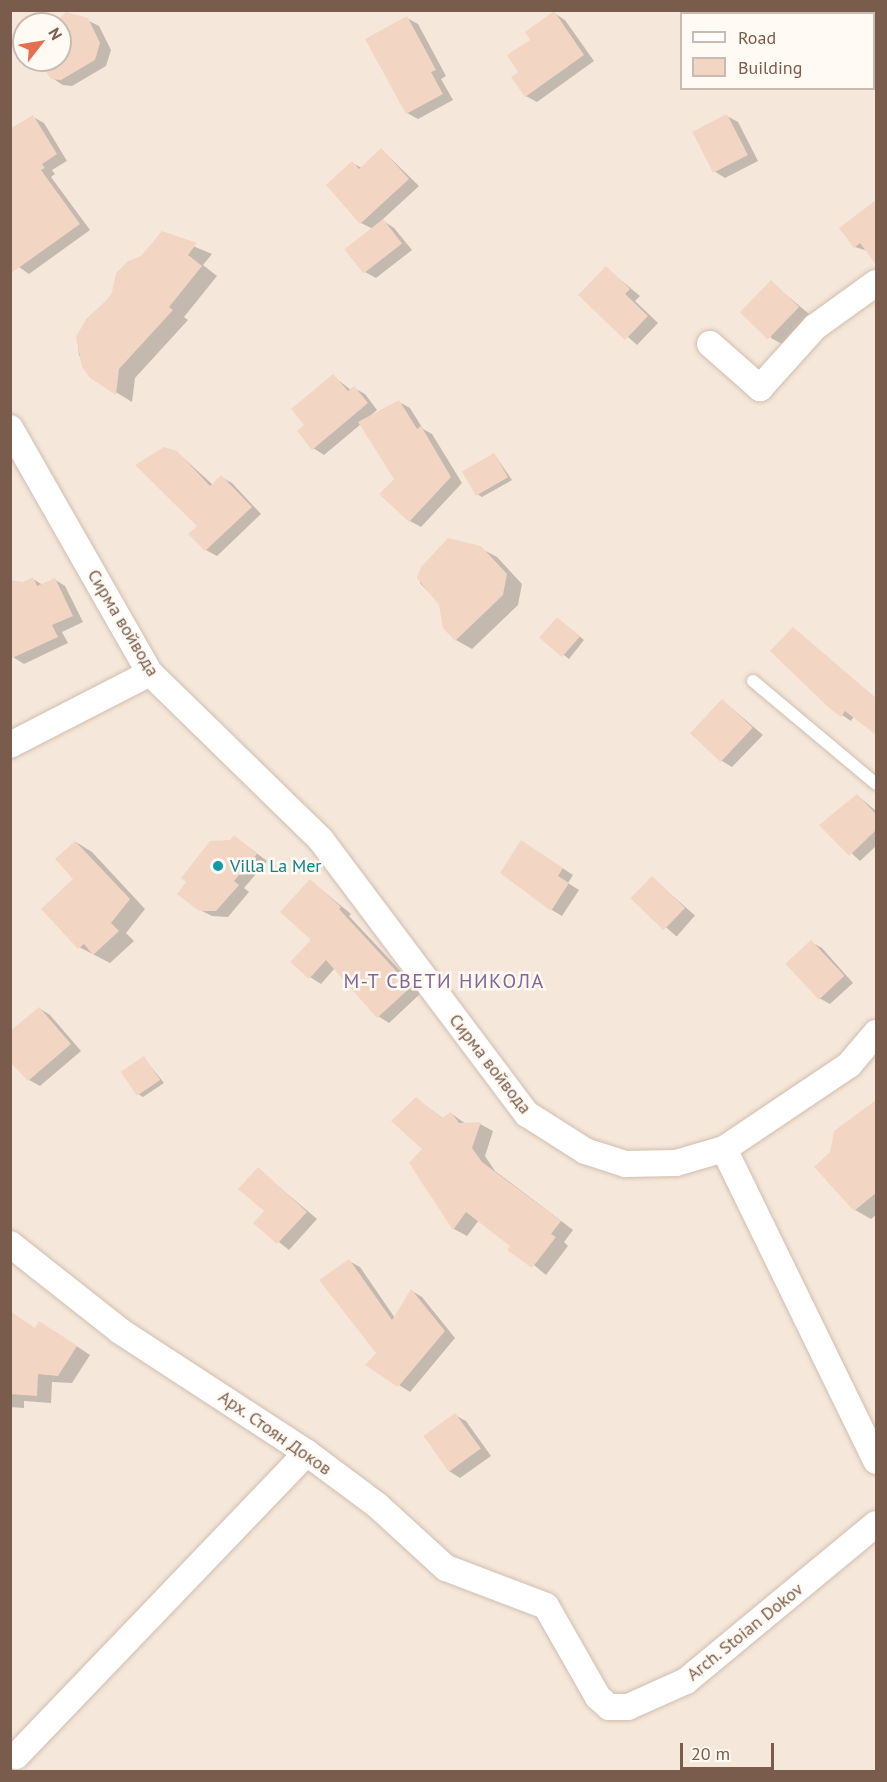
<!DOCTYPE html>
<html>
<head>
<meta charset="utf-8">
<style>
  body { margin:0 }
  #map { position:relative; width:887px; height:1782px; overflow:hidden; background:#fdf6ec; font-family:"PT Sans",sans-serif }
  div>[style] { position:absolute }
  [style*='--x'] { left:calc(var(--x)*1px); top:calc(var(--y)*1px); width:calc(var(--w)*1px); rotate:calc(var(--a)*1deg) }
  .residential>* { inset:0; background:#f5e8da }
  .shadow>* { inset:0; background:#0003; transform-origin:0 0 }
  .building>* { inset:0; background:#f3d5c3; transform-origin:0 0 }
  .roads { filter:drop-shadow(0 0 2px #d1beb0) drop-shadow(0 0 2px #d1beb0) }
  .service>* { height:12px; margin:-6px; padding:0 6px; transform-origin:6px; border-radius:6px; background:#fff }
  .minor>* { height:26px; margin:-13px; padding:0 13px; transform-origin:13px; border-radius:13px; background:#fff }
  .dots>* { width:16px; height:16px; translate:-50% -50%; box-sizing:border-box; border:3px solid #fffaf3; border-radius:50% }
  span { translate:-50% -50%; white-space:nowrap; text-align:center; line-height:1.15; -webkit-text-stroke:5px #fffaf3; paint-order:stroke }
  .street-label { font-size:18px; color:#7a5c4d }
  .culture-label { font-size:18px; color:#0d838f }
  .left { translate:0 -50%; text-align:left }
  .neighbourhood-label { font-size:20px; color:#846695; letter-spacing:1.5px }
  .frame { position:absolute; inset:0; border:12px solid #7a5c4d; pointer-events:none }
  .legend { position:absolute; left:680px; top:12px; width:195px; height:78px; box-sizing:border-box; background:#fffaf3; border:2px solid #cabbb1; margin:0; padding:8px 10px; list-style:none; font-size:18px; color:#7a5c4d }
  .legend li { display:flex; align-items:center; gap:12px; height:30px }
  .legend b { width:30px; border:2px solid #cabbb1 }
  .north { position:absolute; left:12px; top:12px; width:60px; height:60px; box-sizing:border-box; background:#fffaf3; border:2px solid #cabbb1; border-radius:50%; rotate:59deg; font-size:16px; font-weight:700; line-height:24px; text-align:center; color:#7a5c4d }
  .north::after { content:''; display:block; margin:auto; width:21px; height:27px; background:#e76f51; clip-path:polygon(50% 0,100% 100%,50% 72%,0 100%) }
  .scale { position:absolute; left:680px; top:1743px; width:94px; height:27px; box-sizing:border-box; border:3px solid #7a5c4d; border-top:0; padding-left:8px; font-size:18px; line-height:21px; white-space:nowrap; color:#7a5c4d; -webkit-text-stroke:4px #fffaf3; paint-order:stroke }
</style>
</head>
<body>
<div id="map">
  <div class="residential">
    <i style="clip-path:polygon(evenodd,11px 11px,876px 11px,876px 1771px,11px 1771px,11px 11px,682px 14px,874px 14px,874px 88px,682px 88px,682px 14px,11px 11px,24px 24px,60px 24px,60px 60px,24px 60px,24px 24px)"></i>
  </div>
  <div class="shadow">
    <i style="clip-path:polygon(554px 13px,565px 20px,594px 61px,537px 102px,526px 96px,520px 72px,532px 40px)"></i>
    <i style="clip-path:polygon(407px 18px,418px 24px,446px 76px,441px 79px,453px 100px,418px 119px,407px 113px)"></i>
    <i style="clip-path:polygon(87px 20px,99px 26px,111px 50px,106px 66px,72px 86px,63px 85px,52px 78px,40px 60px,60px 60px,60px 24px,55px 24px)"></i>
    <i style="clip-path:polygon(727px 116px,738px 122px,758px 161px,725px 178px,714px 171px)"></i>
    <i style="clip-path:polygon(33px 117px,44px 123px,67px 161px,52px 170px,55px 174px,51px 177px,90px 230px,29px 274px,19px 267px)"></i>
    <i style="clip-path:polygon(382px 150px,419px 186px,382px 220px,394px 228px,412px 250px,376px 278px,365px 272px,373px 229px,361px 223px,328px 186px,352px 163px,362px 168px)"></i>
    <i style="clip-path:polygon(870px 207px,876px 211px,876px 261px,868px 251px,855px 247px)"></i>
    <i style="clip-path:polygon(162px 233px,212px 254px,203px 265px,217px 276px,184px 317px,188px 320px,135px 378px,132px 402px,91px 377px,79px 355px,77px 337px)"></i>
    <i style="clip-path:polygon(606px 268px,640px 296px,635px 301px,658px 323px,637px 345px,581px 295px)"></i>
    <i style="clip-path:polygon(771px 282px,809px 314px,782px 344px,771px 338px)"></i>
    <i style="clip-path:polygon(333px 376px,351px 390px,354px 388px,365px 394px,377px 410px,370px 416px,399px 402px,410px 408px,423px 429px,432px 434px,462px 483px,421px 527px,410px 521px,395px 479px,361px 424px,324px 455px,313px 448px,306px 425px)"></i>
    <i style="clip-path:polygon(177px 452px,213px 485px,221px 477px,232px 483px,261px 514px,217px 556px,206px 550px)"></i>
    <i style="clip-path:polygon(494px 454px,512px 480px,482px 497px,477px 494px)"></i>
    <i style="clip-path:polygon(480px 548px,497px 557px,522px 584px,518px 605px,472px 649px,456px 640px,440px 604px,420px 583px,419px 572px)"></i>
    <i style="clip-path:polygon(33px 579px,43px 585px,54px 579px,65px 586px,83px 622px,62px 632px,68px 643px,24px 664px,13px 657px)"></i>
    <i style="clip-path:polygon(562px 622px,584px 640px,569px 659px,542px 638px)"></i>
    <i style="clip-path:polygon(793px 629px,876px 699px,876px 733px,854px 716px,851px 721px,842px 715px)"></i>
    <i style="clip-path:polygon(722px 700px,763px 735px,732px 767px,722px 761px)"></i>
    <i style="clip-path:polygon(857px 795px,876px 811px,876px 846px,860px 861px,821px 825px)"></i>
    <i style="clip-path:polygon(235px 837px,267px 861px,244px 888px,249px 892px,228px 917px,212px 916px,200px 910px)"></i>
    <i style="clip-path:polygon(76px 842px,92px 852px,145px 909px,126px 933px,134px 941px,110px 963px,79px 947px)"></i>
    <i style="clip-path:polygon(532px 848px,573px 875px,568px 883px,579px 890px,562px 916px,552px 910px)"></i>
    <i style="left:652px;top:878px;width:57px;height:28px;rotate:41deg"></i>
    <i style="clip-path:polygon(311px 881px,351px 914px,349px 916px,421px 993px,389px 1023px,378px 1016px,335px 968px,321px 984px,310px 977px)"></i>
    <i style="clip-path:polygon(811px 942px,822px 948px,853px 983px,830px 1004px,819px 998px)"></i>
    <i style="clip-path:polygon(39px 1008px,50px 1015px,81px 1051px,40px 1086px,29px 1080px)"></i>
    <i style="clip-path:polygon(144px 1058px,164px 1083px,143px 1097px,138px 1094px)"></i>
    <i style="clip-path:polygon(416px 1099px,444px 1119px,452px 1114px,466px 1124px,480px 1124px,493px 1131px,485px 1156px,495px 1171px,573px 1230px,564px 1242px,568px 1246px,546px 1275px,479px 1220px,467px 1236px,454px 1229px,411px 1163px,424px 1149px)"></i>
    <i style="clip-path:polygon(864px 1111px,876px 1115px,876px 1215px,871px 1219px,855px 1210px,831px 1153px)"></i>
    <i style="clip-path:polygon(258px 1169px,317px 1219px,289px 1250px,255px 1223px,266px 1211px)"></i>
    <i style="clip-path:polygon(349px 1261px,360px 1267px,395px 1318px,412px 1291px,422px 1297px,455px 1338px,410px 1392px,368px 1365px,378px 1353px)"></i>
    <i style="clip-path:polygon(10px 1313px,34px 1331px,54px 1331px,90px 1355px,72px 1383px,52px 1382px,51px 1403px,24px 1401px,24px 1408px,10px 1407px)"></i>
    <i style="clip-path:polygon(455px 1415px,466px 1421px,491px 1456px,460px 1478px,449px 1471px,425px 1437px)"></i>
  </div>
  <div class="building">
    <i style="clip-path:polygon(554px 11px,584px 55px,525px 97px,511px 77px,518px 72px,507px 55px,530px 40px,525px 32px)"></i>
    <i style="clip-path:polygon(66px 12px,88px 18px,100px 43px,95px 60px,61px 80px,51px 79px,40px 63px,60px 60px,60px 24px,54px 24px)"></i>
    <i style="clip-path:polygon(407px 16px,436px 70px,431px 72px,443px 94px,406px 114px,365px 39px)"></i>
    <i style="left:727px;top:114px;width:46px;height:39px;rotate:63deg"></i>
    <i style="clip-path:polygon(33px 115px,57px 154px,42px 164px,45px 168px,41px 170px,80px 224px,10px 274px,10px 129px)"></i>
    <i style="clip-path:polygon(381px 148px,409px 179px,360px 224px,326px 185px,352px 161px,359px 169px)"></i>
    <i style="clip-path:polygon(876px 200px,876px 265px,860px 243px,854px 248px,839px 228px)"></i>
    <i style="left:383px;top:219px;width:31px;height:49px;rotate:52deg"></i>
    <i style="clip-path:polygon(162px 231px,197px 243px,188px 255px,202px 266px,169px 307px,173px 310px,119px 369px,116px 395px,90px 378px,82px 367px,76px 337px,86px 319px,111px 296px,116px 273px,128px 261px,141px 256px)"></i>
    <i style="clip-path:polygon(606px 266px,630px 289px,625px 294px,648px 316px,625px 340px,578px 295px)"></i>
    <i style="left:771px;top:280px;width:39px;height:45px;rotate:44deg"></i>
    <i style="clip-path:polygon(333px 374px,348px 391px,354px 386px,368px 403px,312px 450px,297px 431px,304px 425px,291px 409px)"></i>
    <i style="clip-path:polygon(399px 400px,417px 429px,421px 426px,451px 477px,409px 522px,379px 494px,394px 479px,358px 422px)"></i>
    <i style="clip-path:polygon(164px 447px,177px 451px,210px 486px,221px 475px,252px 507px,205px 551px,188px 534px,197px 526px,135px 465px)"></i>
    <i style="left:494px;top:453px;width:28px;height:37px;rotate:60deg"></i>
    <i style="clip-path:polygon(448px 538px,481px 546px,507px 574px,503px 595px,455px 641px,443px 628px,439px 605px,417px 578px,421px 567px)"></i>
    <i style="clip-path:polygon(33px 577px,37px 586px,55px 578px,73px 616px,52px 625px,58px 637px,10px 659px,10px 580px,23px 582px)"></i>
    <i style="left:557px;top:617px;width:30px;height:27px;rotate:41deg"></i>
    <i style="clip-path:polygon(793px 627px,876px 698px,876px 735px,845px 711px,841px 717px,828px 707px,770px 651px)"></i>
    <i style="left:722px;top:699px;width:42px;height:47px;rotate:43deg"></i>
    <i style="clip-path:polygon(857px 794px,876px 814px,876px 830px,849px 856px,819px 825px)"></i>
    <i style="clip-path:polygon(234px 835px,257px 854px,234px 881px,239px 885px,216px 911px,199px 911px,177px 894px,186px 882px,181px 878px,210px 841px,230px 840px)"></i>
    <i style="clip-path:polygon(521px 840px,563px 868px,558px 876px,569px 883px,551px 911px,500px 873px)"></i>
    <i style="clip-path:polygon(75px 841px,130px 899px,111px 923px,119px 931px,93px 955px,84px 944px,78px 949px,41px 909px,73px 879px,55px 859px)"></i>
    <i style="left:652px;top:876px;width:46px;height:31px;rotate:44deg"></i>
    <i style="clip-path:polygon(310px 879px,341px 907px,339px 909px,411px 987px,377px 1018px,326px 960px,309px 979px,290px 962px,311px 940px,280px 912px)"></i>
    <i style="left:811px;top:940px;width:49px;height:35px;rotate:47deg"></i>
    <i style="clip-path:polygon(39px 1007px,71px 1044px,28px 1081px,10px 1062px,10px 1031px)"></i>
    <i style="left:144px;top:1056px;width:29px;height:28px;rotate:56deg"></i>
    <i style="clip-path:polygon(416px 1097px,442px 1118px,451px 1112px,459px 1123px,481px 1122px,472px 1148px,482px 1162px,561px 1221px,551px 1234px,556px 1237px,532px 1268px,507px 1250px,510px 1246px,466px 1212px,453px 1230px,409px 1163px,422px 1149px,391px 1121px)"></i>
    <i style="clip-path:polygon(876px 1100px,876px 1193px,854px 1211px,814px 1167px,830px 1152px,834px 1131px)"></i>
    <i style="clip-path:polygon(258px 1167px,307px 1212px,277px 1244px,253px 1223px,264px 1211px,238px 1189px)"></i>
    <i style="clip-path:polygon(349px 1259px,392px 1320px,411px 1289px,445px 1331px,398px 1387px,365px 1365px,376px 1353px,319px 1280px)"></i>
    <i style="clip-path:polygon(10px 1311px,35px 1328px,39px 1321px,77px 1346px,58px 1376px,38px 1374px,37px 1396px,10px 1394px)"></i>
    <i style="left:455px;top:1413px;width:44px;height:39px;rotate:54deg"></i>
  </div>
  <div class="roads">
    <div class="service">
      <i style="--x:753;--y:681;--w:160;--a:39.9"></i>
    </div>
    <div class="minor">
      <i style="--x:710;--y:344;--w:67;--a:41.3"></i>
      <i style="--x:760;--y:388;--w:82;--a:-48"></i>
      <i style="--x:815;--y:327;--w:75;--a:-35.8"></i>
      <i style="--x:10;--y:428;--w:282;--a:60.3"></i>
      <i style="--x:150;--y:673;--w:239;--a:44.3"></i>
      <i style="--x:321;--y:840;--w:343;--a:53.1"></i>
      <i style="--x:527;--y:1114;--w:69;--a:32.5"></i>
      <i style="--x:585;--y:1151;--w:42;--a:18"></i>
      <i style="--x:625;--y:1164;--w:51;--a:-1.1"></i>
      <i style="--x:676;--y:1163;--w:50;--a:-16.3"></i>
      <i style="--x:724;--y:1149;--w:347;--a:64"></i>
      <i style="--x:10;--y:745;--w:157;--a:-27.2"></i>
      <i style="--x:724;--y:1149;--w:151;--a:-33.9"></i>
      <i style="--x:849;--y:1065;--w:42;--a:-49.8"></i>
      <i style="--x:10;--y:1244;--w:140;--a:38.3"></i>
      <i style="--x:120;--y:1331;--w:223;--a:33.1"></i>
      <i style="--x:307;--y:1453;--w:89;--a:36.7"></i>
      <i style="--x:378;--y:1506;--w:92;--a:42.4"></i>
      <i style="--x:446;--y:1568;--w:107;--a:20.8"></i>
      <i style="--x:546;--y:1606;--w:105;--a:60.3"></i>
      <i style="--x:598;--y:1697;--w:15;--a:42"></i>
      <i style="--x:609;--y:1707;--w:19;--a:0"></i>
      <i style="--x:628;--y:1707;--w:64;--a:-24.1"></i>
      <i style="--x:686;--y:1681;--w:246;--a:-39.6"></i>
      <i style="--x:16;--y:1756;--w:420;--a:-46.2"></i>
    </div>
  </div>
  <div class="dots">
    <i style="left:218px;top:866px;background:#0f9aa8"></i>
  </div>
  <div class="street-label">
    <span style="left:123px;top:623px;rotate:59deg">Сирма войвода</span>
    <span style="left:490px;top:1064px;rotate:52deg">Сирма войвода</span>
    <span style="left:275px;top:1433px;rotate:35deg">Арх. Стоян Доков</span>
    <span style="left:745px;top:1632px;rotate:-39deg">Arch. Stoian Dokov</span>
  </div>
  <div class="culture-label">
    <span class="left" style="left:230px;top:866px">Villa La Mer</span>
  </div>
  <div class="neighbourhood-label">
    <span style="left:444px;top:981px">М-Т СВЕТИ НИКОЛА</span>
  </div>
  <div class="frame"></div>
  <ul class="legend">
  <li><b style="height:8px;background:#fff"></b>Road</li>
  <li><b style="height:16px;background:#f3d5c3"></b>Building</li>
  </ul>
  <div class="north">N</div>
  <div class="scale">20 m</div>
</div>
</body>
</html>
